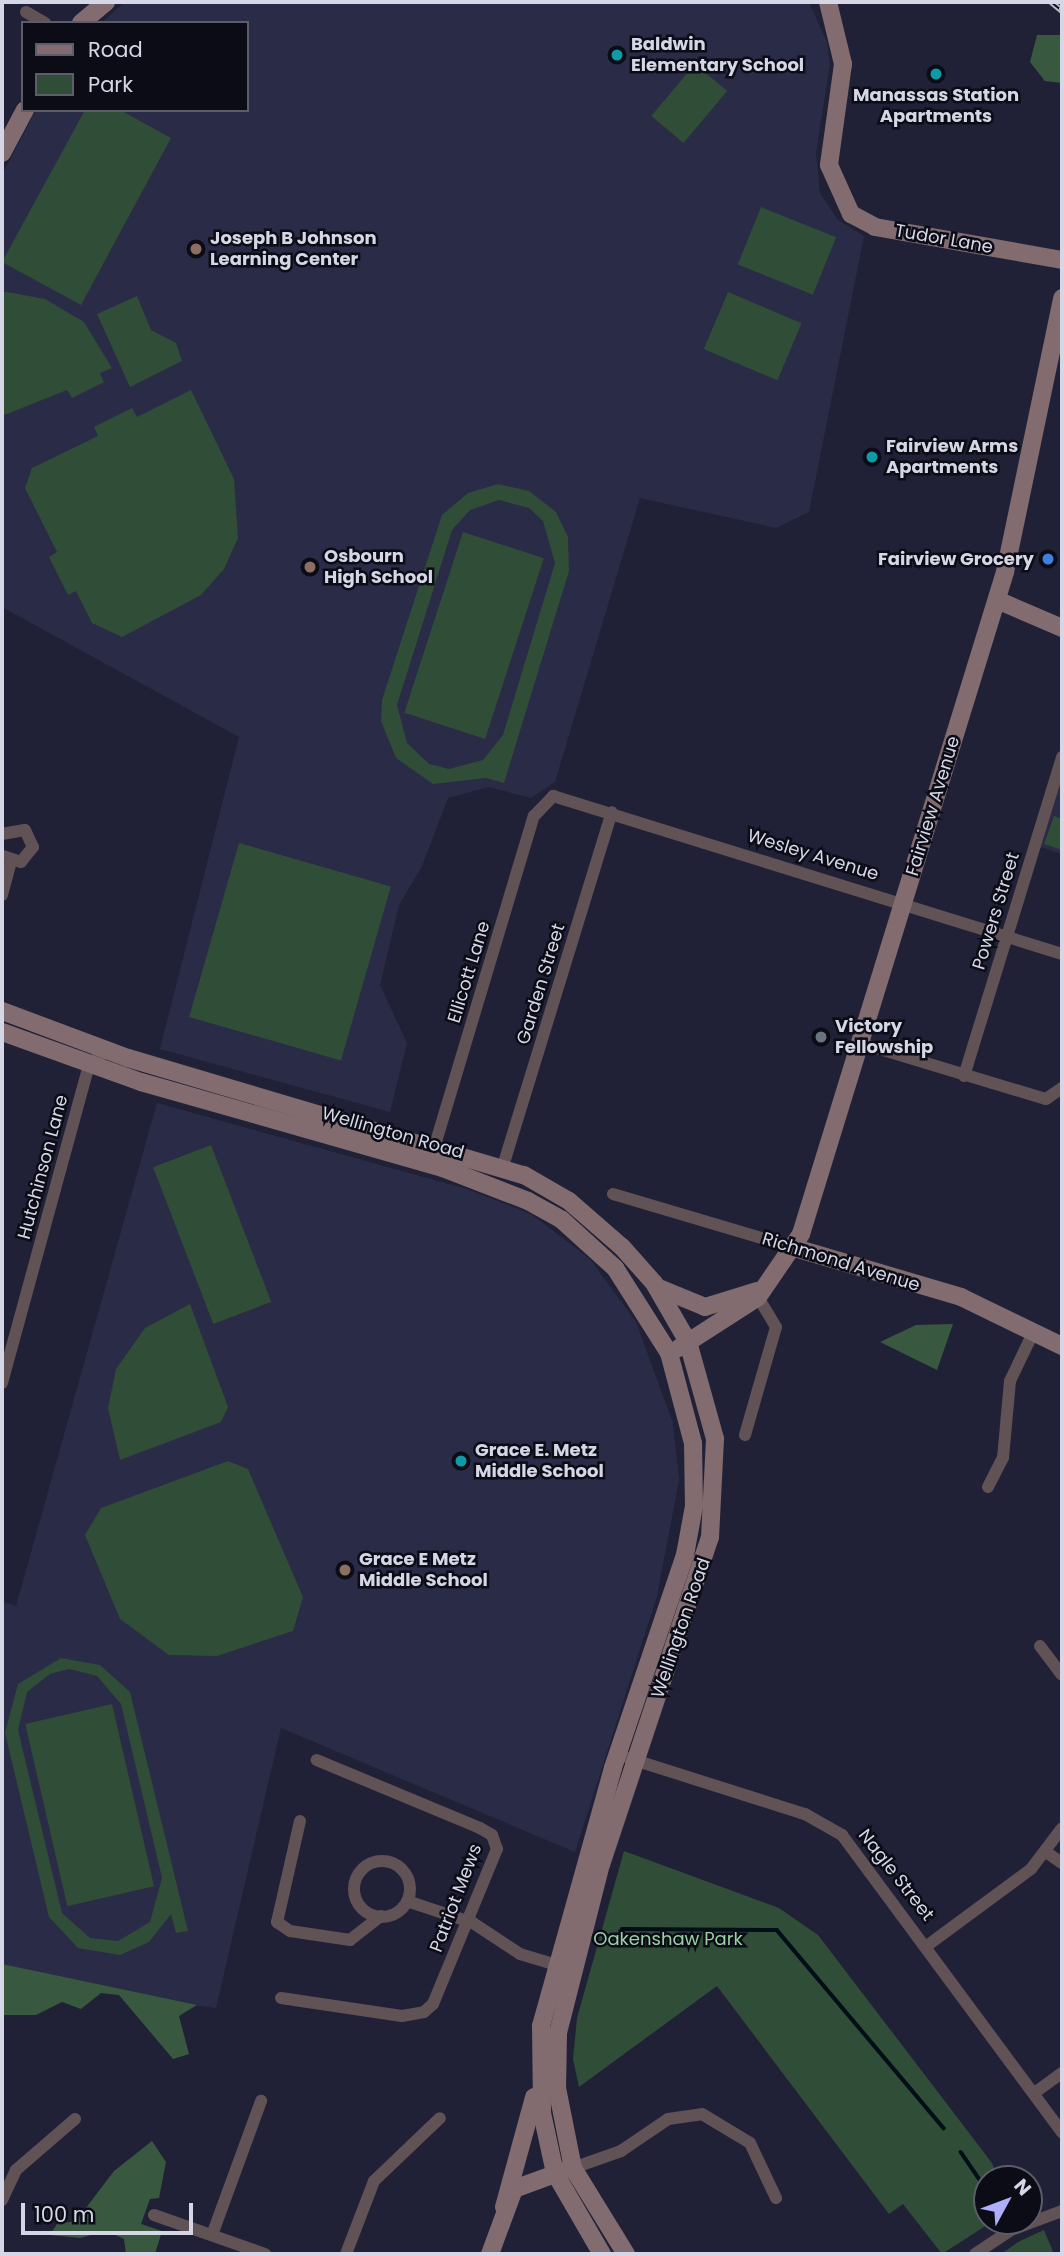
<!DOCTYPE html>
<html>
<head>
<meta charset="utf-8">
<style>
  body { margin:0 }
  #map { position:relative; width:1064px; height:2256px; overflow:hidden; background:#202137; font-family:Poppins,sans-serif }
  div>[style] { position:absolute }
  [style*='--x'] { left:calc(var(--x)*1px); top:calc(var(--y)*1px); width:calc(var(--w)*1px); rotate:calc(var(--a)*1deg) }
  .built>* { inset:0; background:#2a2b46 }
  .green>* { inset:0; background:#304d37; transform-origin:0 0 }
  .forest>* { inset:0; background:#38583f }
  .stream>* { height:3.5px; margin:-1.75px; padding:0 1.75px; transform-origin:1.75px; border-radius:1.75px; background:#000e18 }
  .street>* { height:12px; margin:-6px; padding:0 6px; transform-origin:6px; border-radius:6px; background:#605255 }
  .street>.ring { margin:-6px; padding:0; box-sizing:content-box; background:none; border:12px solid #605255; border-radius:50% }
  .secondary>* { height:18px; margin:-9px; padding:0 9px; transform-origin:9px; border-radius:9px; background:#826c70 }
  .rail>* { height:6px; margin-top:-3px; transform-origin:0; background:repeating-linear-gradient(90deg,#0b0c16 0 10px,#b5b7c7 0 20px); box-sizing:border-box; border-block:2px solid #b5b7c7 }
  .dots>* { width:19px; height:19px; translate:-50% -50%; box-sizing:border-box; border:4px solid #0b0c16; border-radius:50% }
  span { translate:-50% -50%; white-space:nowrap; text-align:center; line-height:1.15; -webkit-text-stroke:5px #0b0c16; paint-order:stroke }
  .poi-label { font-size:18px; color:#d5d7e6; font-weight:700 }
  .left { translate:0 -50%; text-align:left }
  .right { translate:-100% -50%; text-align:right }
  .street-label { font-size:18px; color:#d5d7e6 }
  .park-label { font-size:18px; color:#99d1a5 }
  .frame { position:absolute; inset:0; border:4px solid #d5d7e6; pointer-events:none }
  .legend { position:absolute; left:21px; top:21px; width:228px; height:91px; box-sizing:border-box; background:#0b0c16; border:2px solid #5c5d69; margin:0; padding:9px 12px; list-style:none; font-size:21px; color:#d5d7e6 }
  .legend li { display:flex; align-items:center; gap:14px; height:35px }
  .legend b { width:35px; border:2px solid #5c5d69 }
  .north { position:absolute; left:973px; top:2165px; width:70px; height:70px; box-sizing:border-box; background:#0b0c16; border:2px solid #5c5d69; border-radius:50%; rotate:49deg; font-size:19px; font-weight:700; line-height:28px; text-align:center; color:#d5d7e6 }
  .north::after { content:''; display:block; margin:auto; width:24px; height:32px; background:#aeaefb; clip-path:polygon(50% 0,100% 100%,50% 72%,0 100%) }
  .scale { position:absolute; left:21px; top:2203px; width:172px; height:32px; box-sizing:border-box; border:4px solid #d5d7e6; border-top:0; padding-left:9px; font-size:21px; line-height:24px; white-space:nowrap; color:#d5d7e6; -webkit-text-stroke:5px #0b0c16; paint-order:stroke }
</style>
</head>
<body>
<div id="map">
  <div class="built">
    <i style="clip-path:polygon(125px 2px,809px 2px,827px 42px,830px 64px,816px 153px,820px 193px,838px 220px,864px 236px,809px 512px,776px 528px,640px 498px,555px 782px,531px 798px,489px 787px,448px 798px,422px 866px,399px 905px,380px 985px,407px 1043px,390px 1112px,160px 1049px,239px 737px,2px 607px,2px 175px,36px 110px,247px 110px,247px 23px,101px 23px)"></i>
    <i style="clip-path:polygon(1062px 772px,1062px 854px,1040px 847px)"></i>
    <i style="clip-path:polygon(157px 1103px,467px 1189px,531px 1214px,590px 1259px,636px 1322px,673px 1423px,679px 1480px,657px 1596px,575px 1852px,281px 1728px,216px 2008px,2px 1980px,2px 1601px,16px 1606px)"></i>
  </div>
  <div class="green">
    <i style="left:695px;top:64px;width:42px;height:68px;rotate:40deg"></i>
    <i style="clip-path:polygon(85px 110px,120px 110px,171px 138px,81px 305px,2px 262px)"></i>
    <i style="left:761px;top:207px;width:81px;height:62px;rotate:22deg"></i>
    <i style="clip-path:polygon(2px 291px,45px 299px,84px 322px,112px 368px,100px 373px,104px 382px,72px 398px,67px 390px,2px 416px)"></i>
    <i style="left:728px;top:292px;width:80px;height:62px;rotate:23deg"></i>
    <i style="clip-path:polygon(137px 296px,151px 330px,176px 343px,182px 361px,130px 387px,97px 314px)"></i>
    <i style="clip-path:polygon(191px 390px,234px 479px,238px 538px,224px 569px,201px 595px,122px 637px,92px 623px,76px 591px,68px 595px,49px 557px,57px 552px,25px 488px,32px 468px,98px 436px,94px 427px,132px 408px,137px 417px)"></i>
    <i style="clip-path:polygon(evenodd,498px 484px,529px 491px,556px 512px,568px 537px,569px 571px,504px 783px,486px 778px,433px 784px,396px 758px,381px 721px,382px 700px,442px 515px,468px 493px,498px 484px,499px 500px,529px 508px,543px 521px,555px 563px,503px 735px,483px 760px,449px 769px,429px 764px,407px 743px,397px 705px,452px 530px,470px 510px,499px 500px)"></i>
    <i style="left:463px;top:532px;width:85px;height:190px;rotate:18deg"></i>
    <i style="clip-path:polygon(1054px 816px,1062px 819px,1062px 850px,1044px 844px)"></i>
    <i style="left:239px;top:843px;width:158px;height:181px;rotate:16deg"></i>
    <i style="left:211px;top:1145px;width:168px;height:62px;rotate:69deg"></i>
    <i style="clip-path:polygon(190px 1304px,228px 1407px,221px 1422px,120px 1460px,108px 1408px,116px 1369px,145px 1328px)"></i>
    <i style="clip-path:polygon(228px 1461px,248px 1469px,303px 1597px,293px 1631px,217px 1656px,169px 1655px,120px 1619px,85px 1535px,101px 1508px)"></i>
    <i style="clip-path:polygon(evenodd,61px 1658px,100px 1665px,130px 1692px,188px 1931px,176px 1933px,171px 1914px,149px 1942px,120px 1955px,78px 1948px,49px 1917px,5px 1733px,18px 1684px,61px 1658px,69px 1669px,97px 1676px,121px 1704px,162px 1878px,150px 1922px,118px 1941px,90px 1938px,62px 1913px,18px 1730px,27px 1692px,50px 1674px,69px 1669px)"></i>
    <i style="left:112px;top:1704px;width:187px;height:89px;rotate:77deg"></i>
    <i style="clip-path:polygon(624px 1851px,779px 1908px,818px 1935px,992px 2163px,998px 2179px,987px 2179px,987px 2221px,993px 2221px,942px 2254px,903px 2204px,889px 2214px,717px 1986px,579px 2087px,573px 2059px,577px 2018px)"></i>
    <i style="clip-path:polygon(1044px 2230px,1054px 2254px,1001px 2254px,1020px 2241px)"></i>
  </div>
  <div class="forest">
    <i style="clip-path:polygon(1037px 35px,1062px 35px,1062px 83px,1045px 81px,1030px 62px)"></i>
    <i style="clip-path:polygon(953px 1324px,937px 1370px,880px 1342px,916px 1325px)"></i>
    <i style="clip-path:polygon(2px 1964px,197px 2005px,179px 2016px,189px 2054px,173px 2059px,119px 1995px,101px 1993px,81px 2009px,62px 2002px,36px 2015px,2px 2015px)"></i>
    <i style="clip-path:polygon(152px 2141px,166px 2162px,159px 2198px,150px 2199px,141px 2224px,162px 2231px,155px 2254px,126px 2254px,124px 2239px,107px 2231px,80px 2238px,50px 2235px,57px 2224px,76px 2221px,114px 2171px)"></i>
  </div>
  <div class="stream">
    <i style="--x:622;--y:1929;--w:155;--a:0.4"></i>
    <i style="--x:777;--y:1930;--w:259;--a:49.9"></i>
    <i style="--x:961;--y:2152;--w:46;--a:55.6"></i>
  </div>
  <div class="street">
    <i style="--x:26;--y:12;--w:22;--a:30"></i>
    <i style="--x:2;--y:834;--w:23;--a:-10"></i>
    <i style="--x:25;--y:830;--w:19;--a:65"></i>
    <i style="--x:33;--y:847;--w:19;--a:129"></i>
    <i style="--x:21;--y:862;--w:20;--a:-162"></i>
    <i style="--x:2;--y:895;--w:34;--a:-75"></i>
    <i style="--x:860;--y:1043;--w:194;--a:16.8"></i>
    <i style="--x:1046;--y:1099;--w:19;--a:-35"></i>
    <i style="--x:964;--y:1076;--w:334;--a:-72.9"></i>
    <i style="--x:432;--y:1155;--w:354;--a:-73.3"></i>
    <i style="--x:534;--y:816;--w:28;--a:-46"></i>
    <i style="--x:553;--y:796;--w:533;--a:17.24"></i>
    <i style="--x:503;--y:1166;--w:370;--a:-72.9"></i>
    <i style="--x:613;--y:1194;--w:190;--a:16.5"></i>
    <i style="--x:2;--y:1383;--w:330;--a:-74.7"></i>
    <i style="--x:89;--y:1065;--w:23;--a:-40"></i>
    <i style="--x:745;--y:1435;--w:112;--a:-74"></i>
    <i style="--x:776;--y:1327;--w:35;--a:-121"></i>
    <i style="--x:988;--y:1487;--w:33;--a:-63"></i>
    <i style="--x:1003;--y:1458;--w:77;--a:-84.8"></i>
    <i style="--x:1010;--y:1381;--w:55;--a:-64.4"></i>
    <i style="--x:1040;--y:1646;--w:36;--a:53"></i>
    <i style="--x:628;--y:1758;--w:186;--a:17.6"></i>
    <i style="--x:805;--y:1814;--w:43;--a:29.6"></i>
    <i style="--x:842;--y:1835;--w:370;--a:53.5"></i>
    <i style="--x:300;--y:1821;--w:104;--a:102.8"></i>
    <i style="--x:277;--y:1922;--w:16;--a:35"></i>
    <i style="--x:290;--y:1931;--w:61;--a:8.5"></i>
    <i style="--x:350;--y:1940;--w:39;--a:-38"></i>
    <i style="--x:1046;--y:1852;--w:19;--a:35"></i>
    <i class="ring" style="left:354px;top:1861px;width:44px;height:44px"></i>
    <i style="--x:407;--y:1901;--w:70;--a:18.4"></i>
    <i style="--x:473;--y:1923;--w:56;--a:33.4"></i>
    <i style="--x:520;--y:1954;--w:45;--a:16.8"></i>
    <i style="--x:928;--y:1945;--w:128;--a:-36.4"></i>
    <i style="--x:1031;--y:1869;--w:51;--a:-52.9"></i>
    <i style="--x:281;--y:1998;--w:122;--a:8.5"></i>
    <i style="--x:402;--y:2016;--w:22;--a:-10"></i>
    <i style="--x:424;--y:2012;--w:12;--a:-42"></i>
    <i style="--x:433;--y:2004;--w:168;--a:-67.6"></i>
    <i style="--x:497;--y:1849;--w:15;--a:-110"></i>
    <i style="--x:492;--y:1835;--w:14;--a:-150"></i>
    <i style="--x:480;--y:1828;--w:177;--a:-157.4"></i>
    <i style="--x:1037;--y:2091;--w:31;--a:-36"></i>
    <i style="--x:573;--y:2168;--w:51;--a:-19.5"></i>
    <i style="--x:621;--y:2151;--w:57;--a:-34.2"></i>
    <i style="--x:668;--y:2119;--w:34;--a:-8"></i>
    <i style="--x:702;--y:2114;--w:56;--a:31.1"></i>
    <i style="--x:750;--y:2143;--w:61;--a:64.7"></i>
    <i style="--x:2;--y:2200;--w:33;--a:-65"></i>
    <i style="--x:16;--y:2170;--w:78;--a:-40.8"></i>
    <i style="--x:154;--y:2215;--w:118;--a:19.4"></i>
    <i style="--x:212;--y:2235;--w:143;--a:-69.9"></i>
    <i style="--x:346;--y:2254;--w:78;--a:-69"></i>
    <i style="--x:374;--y:2181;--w:91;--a:-43.7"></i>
    <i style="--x:975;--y:2254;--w:43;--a:-33.7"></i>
    <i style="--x:1011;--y:2230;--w:54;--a:-20.4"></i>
  </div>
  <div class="secondary">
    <i style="--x:828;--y:2;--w:64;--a:76.4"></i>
    <i style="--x:843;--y:64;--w:102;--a:97.9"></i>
    <i style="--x:829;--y:165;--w:54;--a:65.8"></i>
    <i style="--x:851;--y:214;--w:27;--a:28"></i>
    <i style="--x:875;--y:227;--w:190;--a:10"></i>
    <i style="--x:81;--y:23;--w:33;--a:-40"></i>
    <i style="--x:2;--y:153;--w:49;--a:-61.9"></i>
    <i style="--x:997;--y:600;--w:71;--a:23.3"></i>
    <i style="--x:2;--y:1011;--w:134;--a:20.5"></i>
    <i style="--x:128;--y:1058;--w:413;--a:16.5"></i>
    <i style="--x:524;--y:1175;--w:52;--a:30"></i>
    <i style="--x:569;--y:1201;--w:70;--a:41"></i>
    <i style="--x:622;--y:1247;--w:48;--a:48.4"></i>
    <i style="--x:654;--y:1283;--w:68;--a:60"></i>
    <i style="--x:688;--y:1342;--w:101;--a:74.4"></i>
    <i style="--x:715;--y:1439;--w:98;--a:92.9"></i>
    <i style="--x:710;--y:1537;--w:345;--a:108.4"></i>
    <i style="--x:601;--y:1864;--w:174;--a:104.3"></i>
    <i style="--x:558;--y:2033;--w:55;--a:91"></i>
    <i style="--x:557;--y:2088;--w:82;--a:78.7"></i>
    <i style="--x:573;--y:2168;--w:101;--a:58.4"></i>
    <i style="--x:2;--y:1032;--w:148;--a:19.8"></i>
    <i style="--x:141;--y:1082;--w:314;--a:15.9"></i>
    <i style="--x:443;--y:1168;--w:91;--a:21.2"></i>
    <i style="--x:528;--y:1201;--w:39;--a:29"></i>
    <i style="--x:562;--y:1220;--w:72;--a:42.2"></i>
    <i style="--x:615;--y:1268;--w:101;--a:57.6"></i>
    <i style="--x:669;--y:1353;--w:93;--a:75.1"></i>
    <i style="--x:693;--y:1443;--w:63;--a:89.1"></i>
    <i style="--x:694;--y:1506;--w:50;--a:100.4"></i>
    <i style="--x:685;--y:1555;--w:225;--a:108.7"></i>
    <i style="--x:613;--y:1768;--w:268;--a:105.6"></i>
    <i style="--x:541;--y:2026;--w:87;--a:89.3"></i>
    <i style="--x:542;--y:2113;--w:61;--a:77.8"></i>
    <i style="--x:555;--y:2173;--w:94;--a:59.9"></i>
    <i style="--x:795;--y:1248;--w:173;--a:16.4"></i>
    <i style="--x:961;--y:1297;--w:112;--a:25.9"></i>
    <i style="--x:659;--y:1288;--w:50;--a:22.4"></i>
    <i style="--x:705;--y:1307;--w:54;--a:-17.1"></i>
    <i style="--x:679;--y:1348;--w:94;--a:-32.8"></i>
    <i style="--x:758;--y:1297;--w:76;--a:-55.7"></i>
    <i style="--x:801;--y:1234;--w:693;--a:-72.87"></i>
    <i style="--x:1005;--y:572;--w:280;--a:-78.2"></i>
    <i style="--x:504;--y:2207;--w:114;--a:-74.7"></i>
    <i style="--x:490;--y:2254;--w:69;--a:-69.7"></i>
    <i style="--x:514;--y:2189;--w:55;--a:-20.1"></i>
  </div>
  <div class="rail">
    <i style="--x:1051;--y:2;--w:14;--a:39"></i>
  </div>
  <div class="dots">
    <i style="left:617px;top:55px;background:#0f9aa8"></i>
    <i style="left:936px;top:74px;background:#0f9aa8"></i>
    <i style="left:196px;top:249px;background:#8d6e63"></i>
    <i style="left:872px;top:457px;background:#0f9aa8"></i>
    <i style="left:1048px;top:559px;background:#3f7fe0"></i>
    <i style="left:310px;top:567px;background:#8d6e63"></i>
    <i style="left:821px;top:1037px;background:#6b7280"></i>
    <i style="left:461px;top:1461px;background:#0f9aa8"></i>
    <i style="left:345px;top:1570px;background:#8d6e63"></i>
  </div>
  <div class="poi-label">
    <span class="left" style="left:631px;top:55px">Baldwin<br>Elementary School</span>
    <span style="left:936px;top:106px">Manassas Station<br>Apartments</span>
    <span class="left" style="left:210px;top:249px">Joseph B Johnson<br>Learning Center</span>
    <span class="left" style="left:886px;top:457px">Fairview Arms<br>Apartments</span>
    <span class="left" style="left:324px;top:567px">Osbourn<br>High School</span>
    <span class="right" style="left:1034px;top:559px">Fairview Grocery</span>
    <span class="left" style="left:835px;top:1037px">Victory<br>Fellowship</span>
    <span class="left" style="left:475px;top:1461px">Grace E. Metz<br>Middle School</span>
    <span class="left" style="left:359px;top:1570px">Grace E Metz<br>Middle School</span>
  </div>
  <div class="street-label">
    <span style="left:944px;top:239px;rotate:10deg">Tudor Lane</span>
    <span style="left:933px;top:806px;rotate:-73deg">Fairview Avenue</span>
    <span style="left:813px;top:855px;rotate:17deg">Wesley Avenue</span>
    <span style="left:996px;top:911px;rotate:-73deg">Powers Street</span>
    <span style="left:469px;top:972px;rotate:-73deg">Ellicott Lane</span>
    <span style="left:541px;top:984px;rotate:-73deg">Garden Street</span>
    <span style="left:393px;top:1133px;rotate:16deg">Wellington Road</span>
    <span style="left:43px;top:1167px;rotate:-75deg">Hutchinson Lane</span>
    <span style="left:841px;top:1262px;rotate:17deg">Richmond Avenue</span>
    <span style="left:681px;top:1628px;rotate:-71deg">Wellington Road</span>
    <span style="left:896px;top:1875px;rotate:52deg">Nagle Street</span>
    <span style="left:456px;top:1898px;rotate:-69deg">Patriot Mews</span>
  </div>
  <div class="park-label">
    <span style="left:668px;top:1939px">Oakenshaw Park</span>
  </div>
  <div class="frame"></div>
  <ul class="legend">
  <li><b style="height:9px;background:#826c70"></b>Road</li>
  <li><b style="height:19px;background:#304d37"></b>Park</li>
  </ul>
  <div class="north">N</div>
  <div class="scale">100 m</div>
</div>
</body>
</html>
